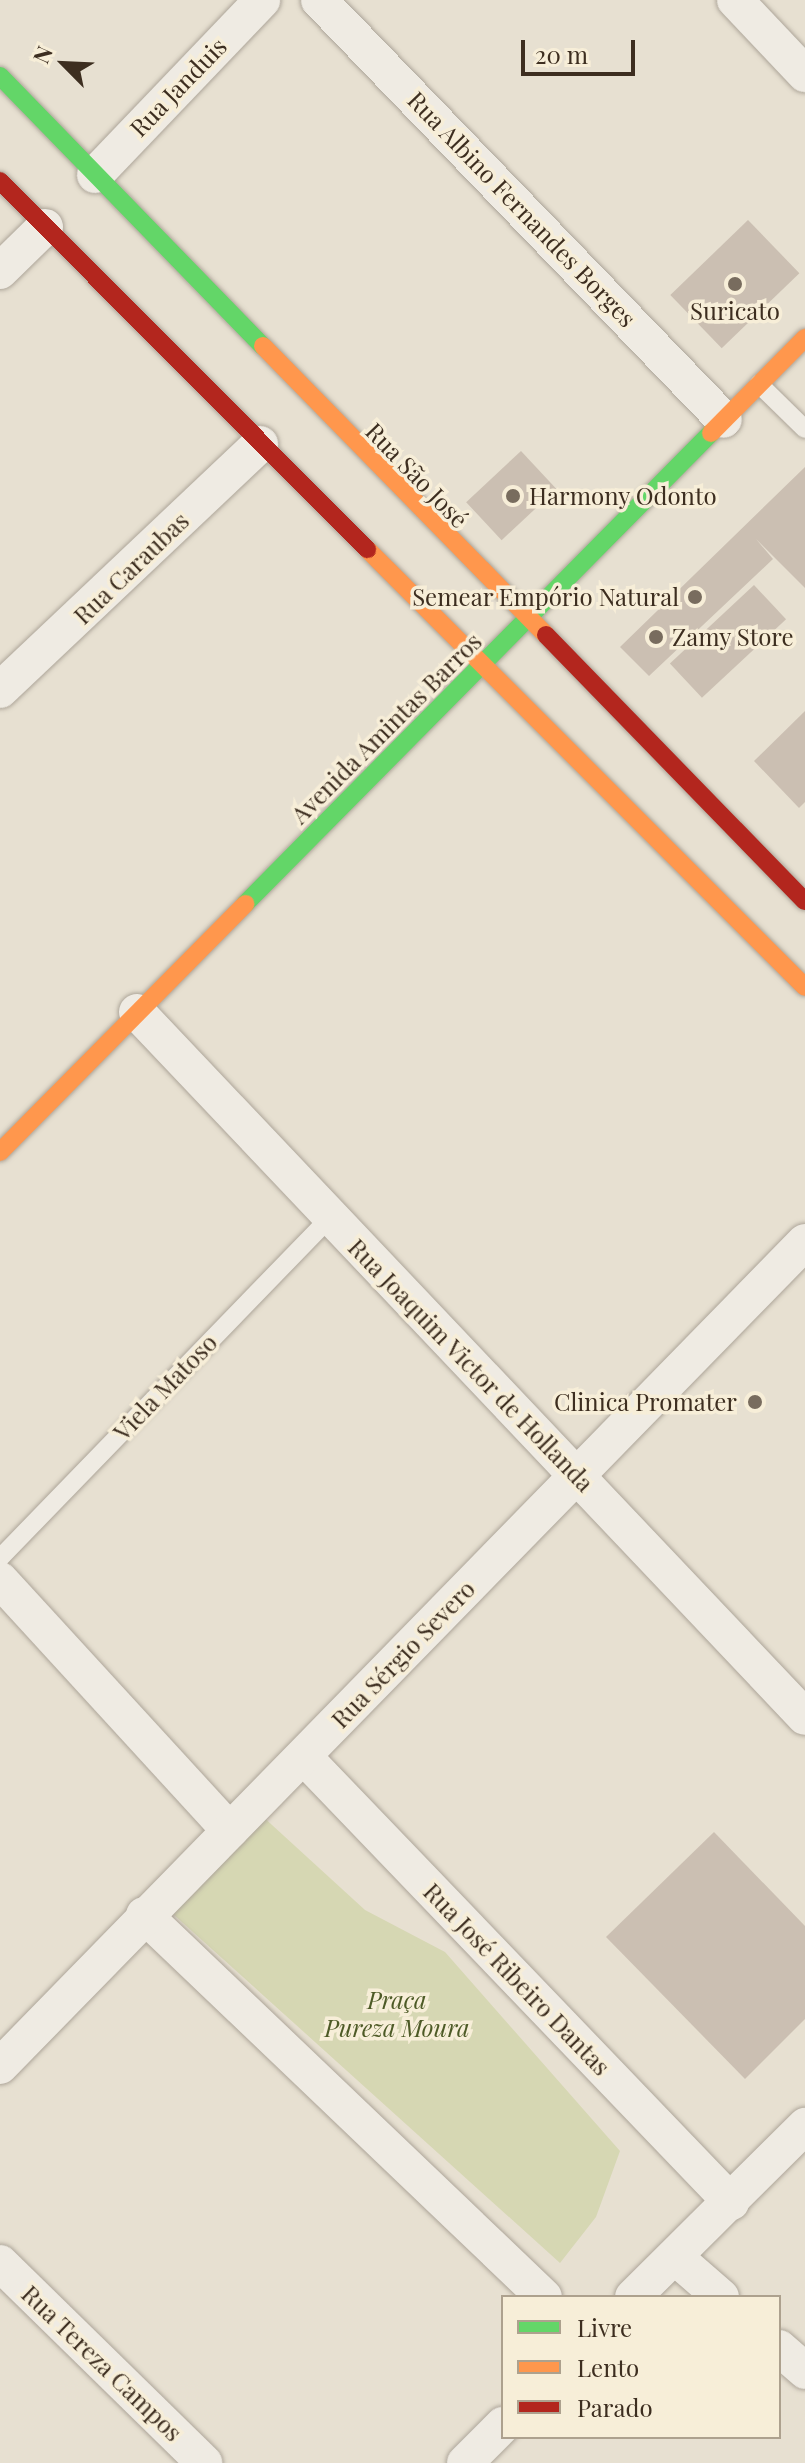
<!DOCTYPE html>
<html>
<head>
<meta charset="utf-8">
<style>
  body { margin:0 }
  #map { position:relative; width:805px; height:2463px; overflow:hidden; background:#e7e0d1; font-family:"Playfair Display",serif }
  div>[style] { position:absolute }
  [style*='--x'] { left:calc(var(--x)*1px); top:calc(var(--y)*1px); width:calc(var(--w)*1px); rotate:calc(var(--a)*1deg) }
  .green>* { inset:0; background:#d6d7b3 }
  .building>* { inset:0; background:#cbbfb2; transform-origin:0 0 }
  .roads { filter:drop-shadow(0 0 2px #ada599) drop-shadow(0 0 2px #ada599) }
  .lane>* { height:18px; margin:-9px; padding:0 9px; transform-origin:9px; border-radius:9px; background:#efebe3 }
  .street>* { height:36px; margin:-18px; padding:0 18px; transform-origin:18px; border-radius:18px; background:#efebe3 }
  .fast>* { height:18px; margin:-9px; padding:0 9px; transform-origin:9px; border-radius:9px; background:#63d668 }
  .slow>* { height:18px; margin:-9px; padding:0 9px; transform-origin:9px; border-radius:9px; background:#ff974d }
  .jam>* { height:18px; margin:-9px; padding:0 9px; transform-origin:9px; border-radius:9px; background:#b3261e }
  .dots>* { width:22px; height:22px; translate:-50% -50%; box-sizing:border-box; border:4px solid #f7eed8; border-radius:50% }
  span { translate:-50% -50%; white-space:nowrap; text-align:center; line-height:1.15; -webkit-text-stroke:7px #f7eed8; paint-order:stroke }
  .street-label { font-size:24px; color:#3d2e20 }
  .poi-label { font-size:24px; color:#3d2e20 }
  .left { translate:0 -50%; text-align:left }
  .right { translate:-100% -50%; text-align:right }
  .park-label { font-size:24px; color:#4d5a26; font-style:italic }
  .legend { position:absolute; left:501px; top:2295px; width:280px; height:144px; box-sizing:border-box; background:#f7eed8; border:2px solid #ada18e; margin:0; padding:10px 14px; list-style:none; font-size:24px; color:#3d2e20 }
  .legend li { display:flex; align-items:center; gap:16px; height:40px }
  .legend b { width:40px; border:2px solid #ada18e }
  .north { position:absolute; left:24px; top:24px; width:80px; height:80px; -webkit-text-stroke:6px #f7eed8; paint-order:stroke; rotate:294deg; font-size:22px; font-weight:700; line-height:32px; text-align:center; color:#3d2e20 }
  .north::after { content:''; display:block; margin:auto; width:28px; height:36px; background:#3d2e20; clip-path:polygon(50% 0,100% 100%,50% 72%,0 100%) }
  .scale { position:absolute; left:521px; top:40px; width:114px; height:36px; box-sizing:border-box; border:4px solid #3d2e20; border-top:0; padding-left:10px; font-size:24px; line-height:28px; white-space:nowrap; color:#3d2e20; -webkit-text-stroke:6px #f7eed8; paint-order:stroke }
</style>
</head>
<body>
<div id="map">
  <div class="green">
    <i style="clip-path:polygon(260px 1814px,365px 1910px,445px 1952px,620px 2151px,596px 2217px,560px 2263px,173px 1914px)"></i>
  </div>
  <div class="building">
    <i style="left:748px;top:220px;width:74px;height:108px;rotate:46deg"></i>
    <i style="left:521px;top:451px;width:52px;height:75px;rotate:47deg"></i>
    <i style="clip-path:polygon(805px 467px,805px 588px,756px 539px,773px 559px,649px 676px,620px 647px)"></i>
    <i style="left:754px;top:585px;width:47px;height:115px;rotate:47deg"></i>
    <i style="clip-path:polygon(805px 711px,805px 802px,799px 808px,754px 761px)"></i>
    <i style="clip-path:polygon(714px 1832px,805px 1926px,805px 2019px,745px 2079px,606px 1937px)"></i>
  </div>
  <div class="roads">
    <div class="lane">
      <i style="--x:759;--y:384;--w:64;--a:44.4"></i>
      <i style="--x:0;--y:1558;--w:475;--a:-45.9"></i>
    </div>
    <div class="street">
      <i style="--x:319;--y:0;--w:583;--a:46.04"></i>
      <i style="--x:735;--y:0;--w:102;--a:46.6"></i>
      <i style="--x:95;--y:175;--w:242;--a:-46.3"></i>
      <i style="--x:0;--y:271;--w:63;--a:-44.4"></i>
      <i style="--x:0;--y:690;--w:358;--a:-43.4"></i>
      <i style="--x:137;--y:1012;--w:971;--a:46.54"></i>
      <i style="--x:0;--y:1580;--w:340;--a:47.5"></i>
      <i style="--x:304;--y:1757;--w:617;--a:46.18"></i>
      <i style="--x:144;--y:1915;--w:553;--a:43.68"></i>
      <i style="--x:0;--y:2066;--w:1152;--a:-45.67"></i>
      <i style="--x:675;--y:2257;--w:61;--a:41"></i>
      <i style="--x:0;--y:2263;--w:286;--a:44.4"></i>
      <i style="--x:633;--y:2297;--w:243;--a:-44.8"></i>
      <i style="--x:779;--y:2348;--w:35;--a:41"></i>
      <i style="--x:465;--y:2463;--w:54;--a:-45"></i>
    </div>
    <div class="fast">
      <i style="--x:0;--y:76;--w:377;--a:45.8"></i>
      <i style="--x:245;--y:904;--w:663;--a:-45.31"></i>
    </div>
    <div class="slow">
      <i style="--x:263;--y:346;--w:404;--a:45.6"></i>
      <i style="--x:711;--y:433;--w:134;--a:-45.3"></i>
      <i style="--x:367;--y:549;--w:619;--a:45"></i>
      <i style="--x:0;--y:1152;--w:349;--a:-45.3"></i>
    </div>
    <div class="jam">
      <i style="--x:0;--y:181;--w:520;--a:45.08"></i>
      <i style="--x:546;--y:635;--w:371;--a:45.8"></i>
    </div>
  </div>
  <div class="dots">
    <i style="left:735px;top:284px;background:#786c5e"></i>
    <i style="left:513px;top:496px;background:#786c5e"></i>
    <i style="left:695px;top:597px;background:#786c5e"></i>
    <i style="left:656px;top:637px;background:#786c5e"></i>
    <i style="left:755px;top:1402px;background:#786c5e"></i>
  </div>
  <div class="street-label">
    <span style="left:178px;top:87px;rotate:-46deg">Rua Janduis</span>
    <span style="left:522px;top:209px;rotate:46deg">Rua Albino Fernandes Borges</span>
    <span style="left:417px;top:475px;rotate:46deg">Rua São José</span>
    <span style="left:131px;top:568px;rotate:-44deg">Rua Caraubas</span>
    <span style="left:386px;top:728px;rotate:-45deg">Avenida Amintas Barros</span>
    <span style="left:471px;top:1365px;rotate:46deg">Rua Joaquim Victor de Hollanda</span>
    <span style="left:165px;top:1387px;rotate:-46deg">Viela Matoso</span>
    <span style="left:403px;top:1654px;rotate:-46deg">Rua Sérgio Severo</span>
    <span style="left:517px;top:1979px;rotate:46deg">Rua José Ribeiro Dantas</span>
    <span style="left:102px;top:2363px;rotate:44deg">Rua Tereza Campos</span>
  </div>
  <div class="poi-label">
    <span style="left:735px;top:311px">Suricato</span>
    <span class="left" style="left:529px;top:496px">Harmony Odonto</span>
    <span class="right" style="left:679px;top:597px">Semear Empório Natural</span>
    <span class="left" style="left:672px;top:637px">Zamy Store</span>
    <span class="right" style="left:737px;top:1402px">Clinica Promater</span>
  </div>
  <div class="park-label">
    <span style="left:397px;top:2014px">Praça<br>Pureza Moura</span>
  </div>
  <ul class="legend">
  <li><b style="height:10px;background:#63d668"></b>Livre</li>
  <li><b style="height:10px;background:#ff974d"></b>Lento</li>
  <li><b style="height:10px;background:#b3261e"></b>Parado</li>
  </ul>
  <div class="north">N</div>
  <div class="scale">20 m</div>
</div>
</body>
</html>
